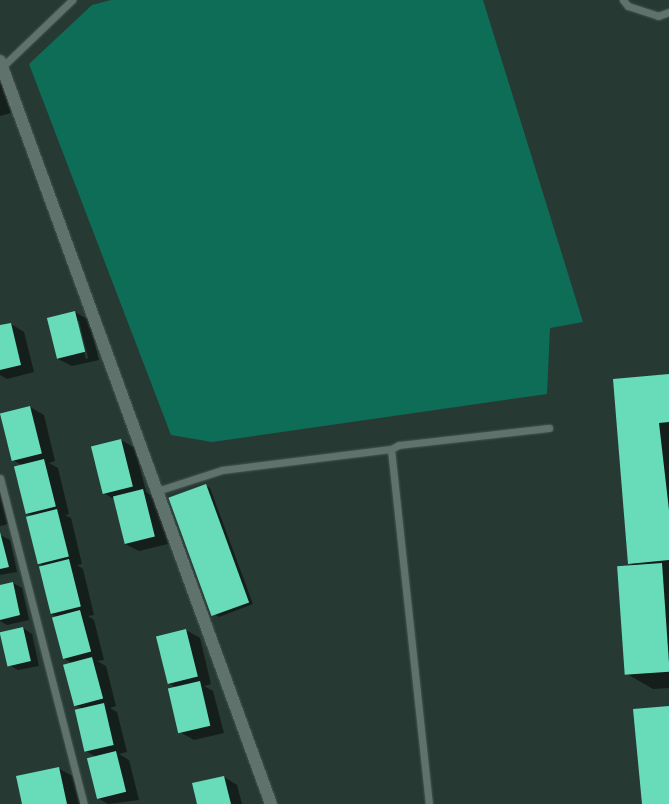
<!DOCTYPE html>
<html>
<head>
<meta charset="utf-8">
<style>
  body { margin:0 }
  #map { position:relative; width:669px; height:804px; overflow:hidden; background:#273933; font-family:Overpass,sans-serif }
  div>[style] { position:absolute }
  [style*='--x'] { left:calc(var(--x)*1px); top:calc(var(--y)*1px); width:calc(var(--w)*1px); rotate:calc(var(--a)*1deg) }
  .green>* { inset:0; background:#0e6d57 }
  .shadow>* { inset:0; background:#0007 }
  .building>* { inset:0; background:#68dbb9; transform-origin:0 0 }
  .roads { filter:drop-shadow(0 0 1px #465652) drop-shadow(0 0 1px #465652) }
  .lane>* { height:7px; margin:-3.5px; padding:0 3.5px; transform-origin:3.5px; border-radius:3.5px; background:#5f736c }
  .street>* { height:12px; margin:-6px; padding:0 6px; transform-origin:6px; border-radius:6px; background:#5f736c }
  span { translate:-50% -50%; white-space:nowrap; text-align:center; line-height:1.15; -webkit-text-stroke:5px #161e1b; paint-order:stroke }
</style>
</head>
<body>
<div id="map">
  <div class="green">
    <i style="clip-path:polygon(111px 0,483px 0,583px 322px,550px 328px,547px 394px,212px 442px,171px 435px,29px 64px,92px 5px)"></i>
  </div>
  <div class="shadow">
    <i style="clip-path:polygon(0 81px,11px 113px,0 116px)"></i>
    <i style="clip-path:polygon(evenodd,75px 312px,89px 320px,99px 360px,72px 366px,58px 359px,75px 312px,76px 321px,79px 321px,88px 358px,86px 359px,76px 321px)"></i>
    <i style="clip-path:polygon(11px 324px,24px 332px,34px 372px,7px 379px,0 375px,0 327px)"></i>
    <i style="clip-path:polygon(669px 376px,669px 688px,653px 689px,627px 674px,635px 566px,629px 563px)"></i>
    <i style="clip-path:polygon(30px 407px,44px 415px,55px 461px,49px 463px,58px 468px,69px 514px,65px 515px,71px 518px,82px 564px,77px 565px,83px 569px,94px 615px,88px 616px,94px 620px,104px 660px,97px 661px,106px 666px,116px 706px,110px 708px,117px 712px,127px 752px,119px 754px,129px 760px,139px 800px,108px 804px,98px 798px,96px 757px,86px 751px,83px 709px,75px 705px,72px 663px,63px 658px,58px 617px,51px 614px,32px 516px,27px 513px,22px 465px,13px 460px)"></i>
    <i style="clip-path:polygon(121px 440px,135px 448px,146px 492px,157px 499px,168px 544px,139px 551px,125px 544px,115px 500px,104px 493px)"></i>
    <i style="clip-path:polygon(206px 486px,210px 488px,253px 604px,219px 617px,214px 614px)"></i>
    <i style="clip-path:polygon(0 489px,8px 524px,0 526px)"></i>
    <i style="clip-path:polygon(0 535px,10px 540px,17px 572px,0 575px)"></i>
    <i style="clip-path:polygon(13px 583px,22px 588px,29px 620px,7px 625px,0 621px,0 586px)"></i>
    <i style="clip-path:polygon(23px 628px,32px 634px,39px 666px,18px 670px,9px 665px)"></i>
    <i style="clip-path:polygon(186px 630px,200px 638px,211px 684px,204px 686px,213px 691px,224px 733px,194px 740px,180px 732px,177px 688px,168px 683px)"></i>
    <i style="clip-path:polygon(58px 768px,76px 778px,82px 804px,23px 804px)"></i>
    <i style="clip-path:polygon(224px 777px,237px 785px,242px 804px,198px 804px)"></i>
  </div>
  <div class="building">
    <i style="left:75px;top:311px;width:42px;height:29px;rotate:76deg"></i>
    <i style="clip-path:polygon(11px 323px,21px 365px,0 370px,0 325px)"></i>
    <i style="clip-path:polygon(669px 374px,669px 422px,659px 423px,669px 510px,669px 560px,628px 564px,613px 379px)"></i>
    <i style="left:30px;top:406px;width:49px;height:31px;rotate:76deg"></i>
    <i style="left:121px;top:439px;width:49px;height:31px;rotate:76deg"></i>
    <i style="left:44px;top:459px;width:49px;height:31px;rotate:76deg"></i>
    <i style="left:206px;top:484px;width:126px;height:40px;rotate:70deg"></i>
    <i style="left:143px;top:489px;width:49px;height:31px;rotate:76deg"></i>
    <i style="left:57px;top:509px;width:49px;height:32px;rotate:76deg"></i>
    <i style="clip-path:polygon(0 532px,9px 567px,0 569px)"></i>
    <i style="left:69px;top:559px;width:49px;height:31px;rotate:76deg"></i>
    <i style="left:662px;top:563px;width:109px;height:45px;rotate:86deg"></i>
    <i style="clip-path:polygon(13px 582px,20px 615px,0 620px,0 585px)"></i>
    <i style="left:80px;top:610px;width:43px;height:29px;rotate:75deg"></i>
    <i style="left:23px;top:627px;width:35px;height:24px;rotate:77deg"></i>
    <i style="left:186px;top:629px;width:49px;height:31px;rotate:76deg"></i>
    <i style="left:92px;top:657px;width:43px;height:30px;rotate:75deg"></i>
    <i style="left:200px;top:681px;width:46px;height:33px;rotate:77deg"></i>
    <i style="left:104px;top:703px;width:43px;height:30px;rotate:77deg"></i>
    <i style="clip-path:polygon(669px 706px,669px 804px,642px 804px,633px 709px)"></i>
    <i style="left:116px;top:751px;width:42px;height:30px;rotate:76deg"></i>
    <i style="clip-path:polygon(59px 767px,67px 804px,22px 804px,16px 776px)"></i>
    <i style="clip-path:polygon(224px 776px,231px 804px,197px 804px,192px 783px)"></i>
  </div>
  <div class="roads">
    <div class="lane">
      <i style="--x:623;--y:0;--w:8;--a:50"></i>
      <i style="--x:628;--y:6;--w:32;--a:18"></i>
      <i style="--x:658;--y:16;--w:12;--a:-20"></i>
      <i style="--x:2;--y:67;--w:97;--a:-43.7"></i>
      <i style="--x:391;--y:449;--w:357;--a:83.9"></i>
      <i style="--x:0;--y:478;--w:337;--a:75.6"></i>
      <i style="--x:157;--y:491;--w:68;--a:-17.9"></i>
      <i style="--x:222;--y:470;--w:170;--a:-7.1"></i>
      <i style="--x:391;--y:449;--w:9;--a:-27"></i>
      <i style="--x:399;--y:445;--w:151;--a:-6.5"></i>
    </div>
    <div class="street">
      <i style="--x:0;--y:61;--w:791;--a:69.96"></i>
    </div>
  </div>
</div>
</body>
</html>
